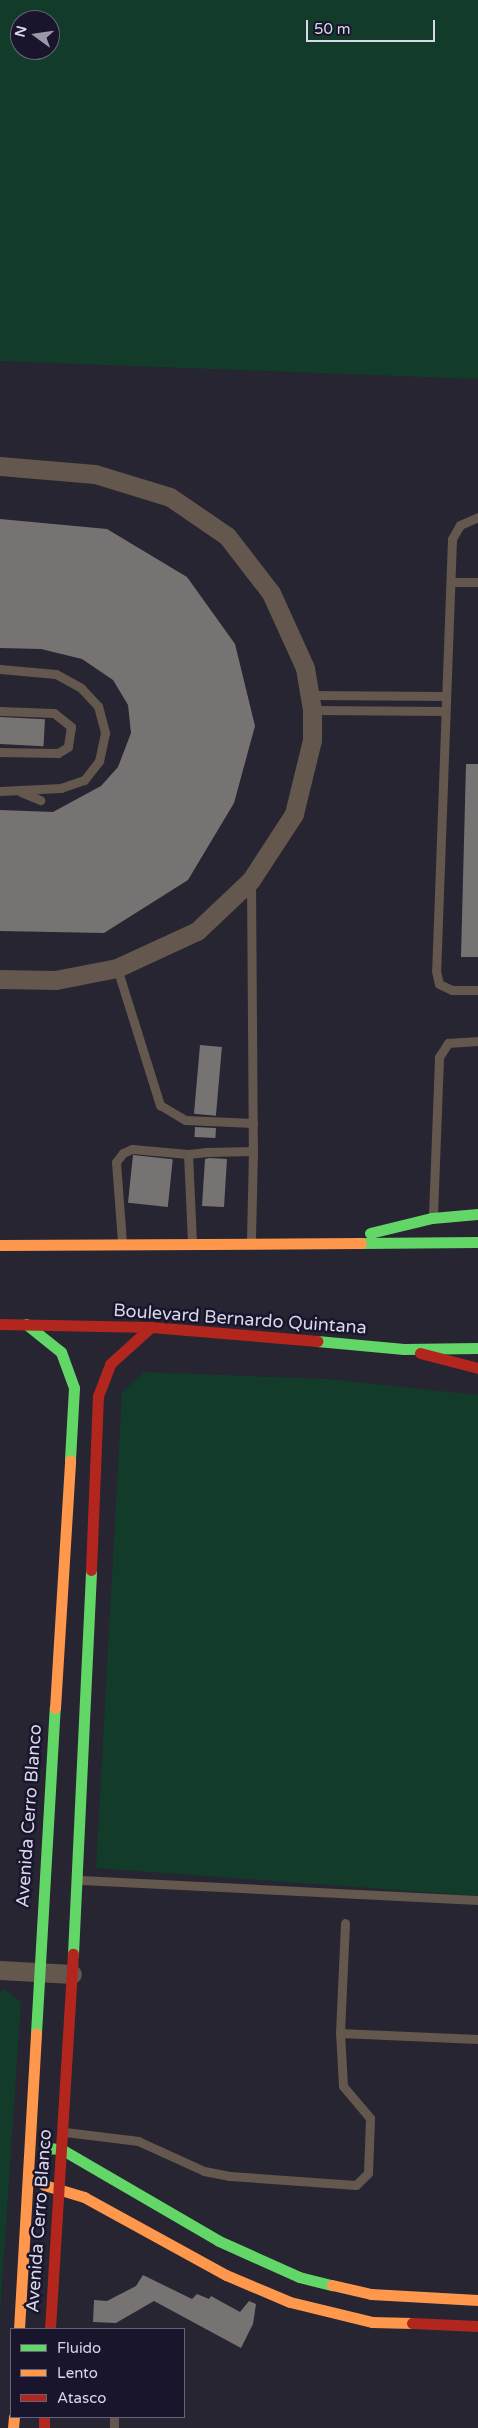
<!DOCTYPE html>
<html>
<head>
<meta charset="utf-8">
<style>
  body { margin:0 }
  #map { position:relative; width:478px; height:2428px; overflow:hidden; background:#262531; font-family:"Varela Round",sans-serif }
  div>[style] { position:absolute }
  [style*='--x'] { left:calc(var(--x)*1px); top:calc(var(--y)*1px); width:calc(var(--w)*1px); rotate:calc(var(--a)*1deg) }
  .green>* { inset:0; background:#123b29 }
  .building>* { inset:0; background:#787373; transform-origin:0 0 }
  .lane>* { height:9px; margin:-4.5px; padding:0 4.5px; transform-origin:4.5px; border-radius:4.5px; background:#63574e }
  .street>* { height:19px; margin:-9.5px; padding:0 9.5px; transform-origin:9.5px; border-radius:9.5px; background:#63574e }
  .fast>* { height:11px; margin:-5.5px; padding:0 5.5px; transform-origin:5.5px; border-radius:5.5px; background:#63d668 }
  .slow>* { height:11px; margin:-5.5px; padding:0 5.5px; transform-origin:5.5px; border-radius:5.5px; background:#ff974d }
  .jam>* { height:11px; margin:-5.5px; padding:0 5.5px; transform-origin:5.5px; border-radius:5.5px; background:#b3261e }
  span { translate:-50% -50%; white-space:nowrap; text-align:center; line-height:1.15; -webkit-text-stroke:5px #18152d; paint-order:stroke }
  .street-label { font-size:18px; color:#d8d8e9 }
  .legend { position:absolute; left:10px; top:2328px; width:175px; height:90px; box-sizing:border-box; background:#18152d; border:1px solid #656378; margin:0; padding:6px 9px; list-style:none; font-size:15px; color:#d8d8e9 }
  .legend li { display:flex; align-items:center; gap:10px; height:25px }
  .legend b { width:25px; border:1px solid #656378 }
  .north { position:absolute; left:10px; top:10px; width:50px; height:50px; box-sizing:border-box; background:#18152d; border:1px solid #656378; border-radius:50%; rotate:284deg; font-size:14px; font-weight:700; line-height:20px; text-align:center; color:#d8d8e9 }
  .north::after { content:''; display:block; margin:auto; width:18px; height:22px; background:#9a99a9; clip-path:polygon(50% 0,100% 100%,50% 72%,0 100%) }
  .scale { position:absolute; left:306px; top:20px; width:129px; height:22px; box-sizing:border-box; border:2px solid #d8d8e9; border-top:0; padding-left:6px; font-size:15px; line-height:18px; white-space:nowrap; color:#d8d8e9; -webkit-text-stroke:4px #18152d; paint-order:stroke }
</style>
</head>
<body>
<div id="map">
  <div class="green">
    <i style="clip-path:polygon(evenodd,0 0,478px 0,478px 379px,0 361px,0 0,20px 20px,50px 20px,50px 50px,20px 50px,20px 20px)"></i>
    <i style="clip-path:polygon(144px 1372px,329px 1379px,478px 1395px,478px 1896px,96px 1868px,122px 1392px)"></i>
    <i style="clip-path:polygon(5px 1989px,21px 2002px,0 2314px,0 1992px)"></i>
  </div>
  <div class="building">
    <i style="clip-path:polygon(0 519px,107px 529px,187px 577px,235px 644px,255px 726px,234px 803px,188px 880px,104px 933px,0 931px,0 810px,53px 812px,101px 786px,118px 767px,131px 733px,128px 705px,113px 680px,82px 659px,41px 649px,0 648px)"></i>
    <i style="left:0;top:717px;width:45px;height:27px;rotate:3deg"></i>
    <i style="clip-path:polygon(466px 764px,478px 764px,478px 957px,461px 957px)"></i>
    <i style="left:200px;top:1045px;width:22px;height:69px;rotate:5deg"></i>
    <i style="left:195px;top:1127px;width:21px;height:10px;rotate:3deg"></i>
    <i style="left:133px;top:1155px;width:40px;height:48px;rotate:6deg"></i>
    <i style="clip-path:polygon(209px 1158px,227px 1159px,224px 1207px,202px 1206px,205px 1159px)"></i>
    <i style="clip-path:polygon(143px 2275px,192px 2299px,197px 2294px,209px 2299px,211px 2296px,240px 2312px,249px 2301px,256px 2304px,253px 2324px,241px 2348px,154px 2301px,116px 2323px,93px 2322px,94px 2300px,107px 2301px,136px 2286px)"></i>
  </div>
  <div class="lane">
    <i style="--x:478;--y:517;--w:20;--a:156"></i>
    <i style="--x:460;--y:525;--w:16;--a:120"></i>
    <i style="--x:452;--y:539;--w:432;--a:92.1"></i>
    <i style="--x:436;--y:971;--w:13;--a:77"></i>
    <i style="--x:439;--y:984;--w:14;--a:25"></i>
    <i style="--x:452;--y:990;--w:26;--a:0"></i>
    <i style="--x:451;--y:582;--w:27;--a:0"></i>
    <i style="--x:0;--y:669;--w:56;--a:5.1"></i>
    <i style="--x:56;--y:674;--w:29;--a:29"></i>
    <i style="--x:81;--y:688;--w:25;--a:47"></i>
    <i style="--x:98;--y:706;--w:28;--a:75"></i>
    <i style="--x:105;--y:733;--w:29;--a:102"></i>
    <i style="--x:99;--y:761;--w:24;--a:128"></i>
    <i style="--x:84;--y:780;--w:24;--a:161"></i>
    <i style="--x:61;--y:788;--w:61;--a:177.2"></i>
    <i style="--x:310;--y:695;--w:136;--a:0.4"></i>
    <i style="--x:312;--y:710;--w:133;--a:0.4"></i>
    <i style="--x:0;--y:711;--w:54;--a:2.1"></i>
    <i style="--x:54;--y:713;--w:22;--a:39"></i>
    <i style="--x:71;--y:727;--w:20;--a:99"></i>
    <i style="--x:68;--y:747;--w:12;--a:149"></i>
    <i style="--x:58;--y:753;--w:58;--a:-179"></i>
    <i style="--x:21;--y:792;--w:21;--a:23"></i>
    <i style="--x:251;--y:881;--w:270;--a:89.6"></i>
    <i style="--x:117;--y:968;--w:144;--a:72.6"></i>
    <i style="--x:160;--y:1105;--w:29;--a:31"></i>
    <i style="--x:185;--y:1120;--w:68;--a:2.5"></i>
    <i style="--x:433;--y:1215;--w:158;--a:-87.8"></i>
    <i style="--x:439;--y:1057;--w:17;--a:-57"></i>
    <i style="--x:448;--y:1043;--w:30;--a:-4"></i>
    <i style="--x:122;--y:1242;--w:80;--a:-94.3"></i>
    <i style="--x:116;--y:1162;--w:11;--a:-52"></i>
    <i style="--x:123;--y:1153;--w:10;--a:-24"></i>
    <i style="--x:132;--y:1149;--w:56;--a:5.1"></i>
    <i style="--x:192;--y:1242;--w:88;--a:-92.6"></i>
    <i style="--x:188;--y:1154;--w:19;--a:-6"></i>
    <i style="--x:207;--y:1152;--w:46;--a:-1.2"></i>
    <i style="--x:253;--y:1151;--w:89;--a:91.3"></i>
    <i style="--x:81;--y:1880;--w:398;--a:2.9"></i>
    <i style="--x:345;--y:1923;--w:110;--a:92.6"></i>
    <i style="--x:340;--y:2033;--w:138;--a:2.5"></i>
    <i style="--x:65;--y:2132;--w:74;--a:7"></i>
    <i style="--x:138;--y:2141;--w:72;--a:24.4"></i>
    <i style="--x:204;--y:2171;--w:26;--a:11"></i>
    <i style="--x:230;--y:2176;--w:126;--a:4.1"></i>
    <i style="--x:356;--y:2185;--w:17;--a:-45"></i>
    <i style="--x:368;--y:2173;--w:55;--a:-87.9"></i>
    <i style="--x:370;--y:2118;--w:42;--a:-130.2"></i>
    <i style="--x:343;--y:2086;--w:53;--a:-93.2"></i>
    <i style="--x:114;--y:2428;--w:11;--a:-90"></i>
  </div>
  <div class="street">
    <i style="--x:0;--y:466;--w:95;--a:4.8"></i>
    <i style="--x:95;--y:474;--w:78;--a:17"></i>
    <i style="--x:170;--y:497;--w:69;--a:34.4"></i>
    <i style="--x:227;--y:536;--w:72;--a:52.3"></i>
    <i style="--x:271;--y:593;--w:82;--a:65.6"></i>
    <i style="--x:305;--y:668;--w:43;--a:80.5"></i>
    <i style="--x:312;--y:710;--w:30;--a:90"></i>
    <i style="--x:312;--y:740;--w:76;--a:103.7"></i>
    <i style="--x:294;--y:814;--w:79;--a:123.1"></i>
    <i style="--x:251;--y:880;--w:74;--a:136.6"></i>
    <i style="--x:197;--y:931;--w:88;--a:155.2"></i>
    <i style="--x:117;--y:968;--w:62;--a:168.9"></i>
    <i style="--x:56;--y:980;--w:56;--a:-179"></i>
    <i style="--x:0;--y:1970;--w:72;--a:3.2"></i>
  </div>
  <div class="fast">
    <i style="--x:370;--y:1233;--w:64;--a:-13.6"></i>
    <i style="--x:432;--y:1218;--w:46;--a:-5"></i>
    <i style="--x:361;--y:1243;--w:117;--a:-0.5"></i>
    <i style="--x:26;--y:1324;--w:45;--a:38.7"></i>
    <i style="--x:61;--y:1352;--w:38;--a:70"></i>
    <i style="--x:74;--y:1388;--w:72;--a:93.2"></i>
    <i style="--x:317;--y:1341;--w:87;--a:5.3"></i>
    <i style="--x:404;--y:1349;--w:74;--a:-0.8"></i>
    <i style="--x:73;--y:1954;--w:384;--a:-87.3"></i>
    <i style="--x:36;--y:2033;--w:326;--a:-86.7"></i>
    <i style="--x:46;--y:2148;--w:15;--a:4"></i>
    <i style="--x:61;--y:2149;--w:183;--a:30.2"></i>
    <i style="--x:219;--y:2241;--w:88;--a:24.2"></i>
    <i style="--x:299;--y:2277;--w:34;--a:14"></i>
  </div>
  <div class="slow">
    <i style="--x:0;--y:1245;--w:361;--a:-0.3"></i>
    <i style="--x:55;--y:1708;--w:248;--a:-86.5"></i>
    <i style="--x:44;--y:2185;--w:42;--a:16.7"></i>
    <i style="--x:84;--y:2197;--w:162;--a:28.8"></i>
    <i style="--x:226;--y:2275;--w:69;--a:22.9"></i>
    <i style="--x:290;--y:2302;--w:84;--a:13.7"></i>
    <i style="--x:372;--y:2322;--w:40;--a:1.4"></i>
    <i style="--x:332;--y:2285;--w:40;--a:13"></i>
    <i style="--x:371;--y:2294;--w:107;--a:3.2"></i>
    <i style="--x:19;--y:2329;--w:296;--a:-86.7"></i>
    <i style="--x:13;--y:2428;--w:11;--a:-85"></i>
  </div>
  <div class="jam">
    <i style="--x:0;--y:1324;--w:151;--a:1.1"></i>
    <i style="--x:151;--y:1327;--w:167;--a:4.8"></i>
    <i style="--x:420;--y:1353;--w:60;--a:14.5"></i>
    <i style="--x:91;--y:1570;--w:174;--a:-87.7"></i>
    <i style="--x:98;--y:1396;--w:34;--a:-69"></i>
    <i style="--x:110;--y:1364;--w:55;--a:-42.1"></i>
    <i style="--x:412;--y:2323;--w:66;--a:2.6"></i>
    <i style="--x:50;--y:2329;--w:376;--a:-86.5"></i>
    <i style="--x:44;--y:2417;--w:11;--a:90"></i>
  </div>
  <div class="street-label">
    <span style="left:240px;top:1319px;rotate:4deg">Boulevard Bernardo Quintana</span>
    <span style="left:29px;top:1816px;rotate:-86deg">Avenida Cerro Blanco</span>
    <span style="left:39px;top:2221px;rotate:-86deg">Avenida Cerro Blanco</span>
  </div>
  <ul class="legend">
  <li><b style="height:6px;background:#63d668"></b>Fluido</li>
  <li><b style="height:6px;background:#ff974d"></b>Lento</li>
  <li><b style="height:6px;background:#b3261e"></b>Atasco</li>
  </ul>
  <div class="north">N</div>
  <div class="scale">50 m</div>
</div>
</body>
</html>
